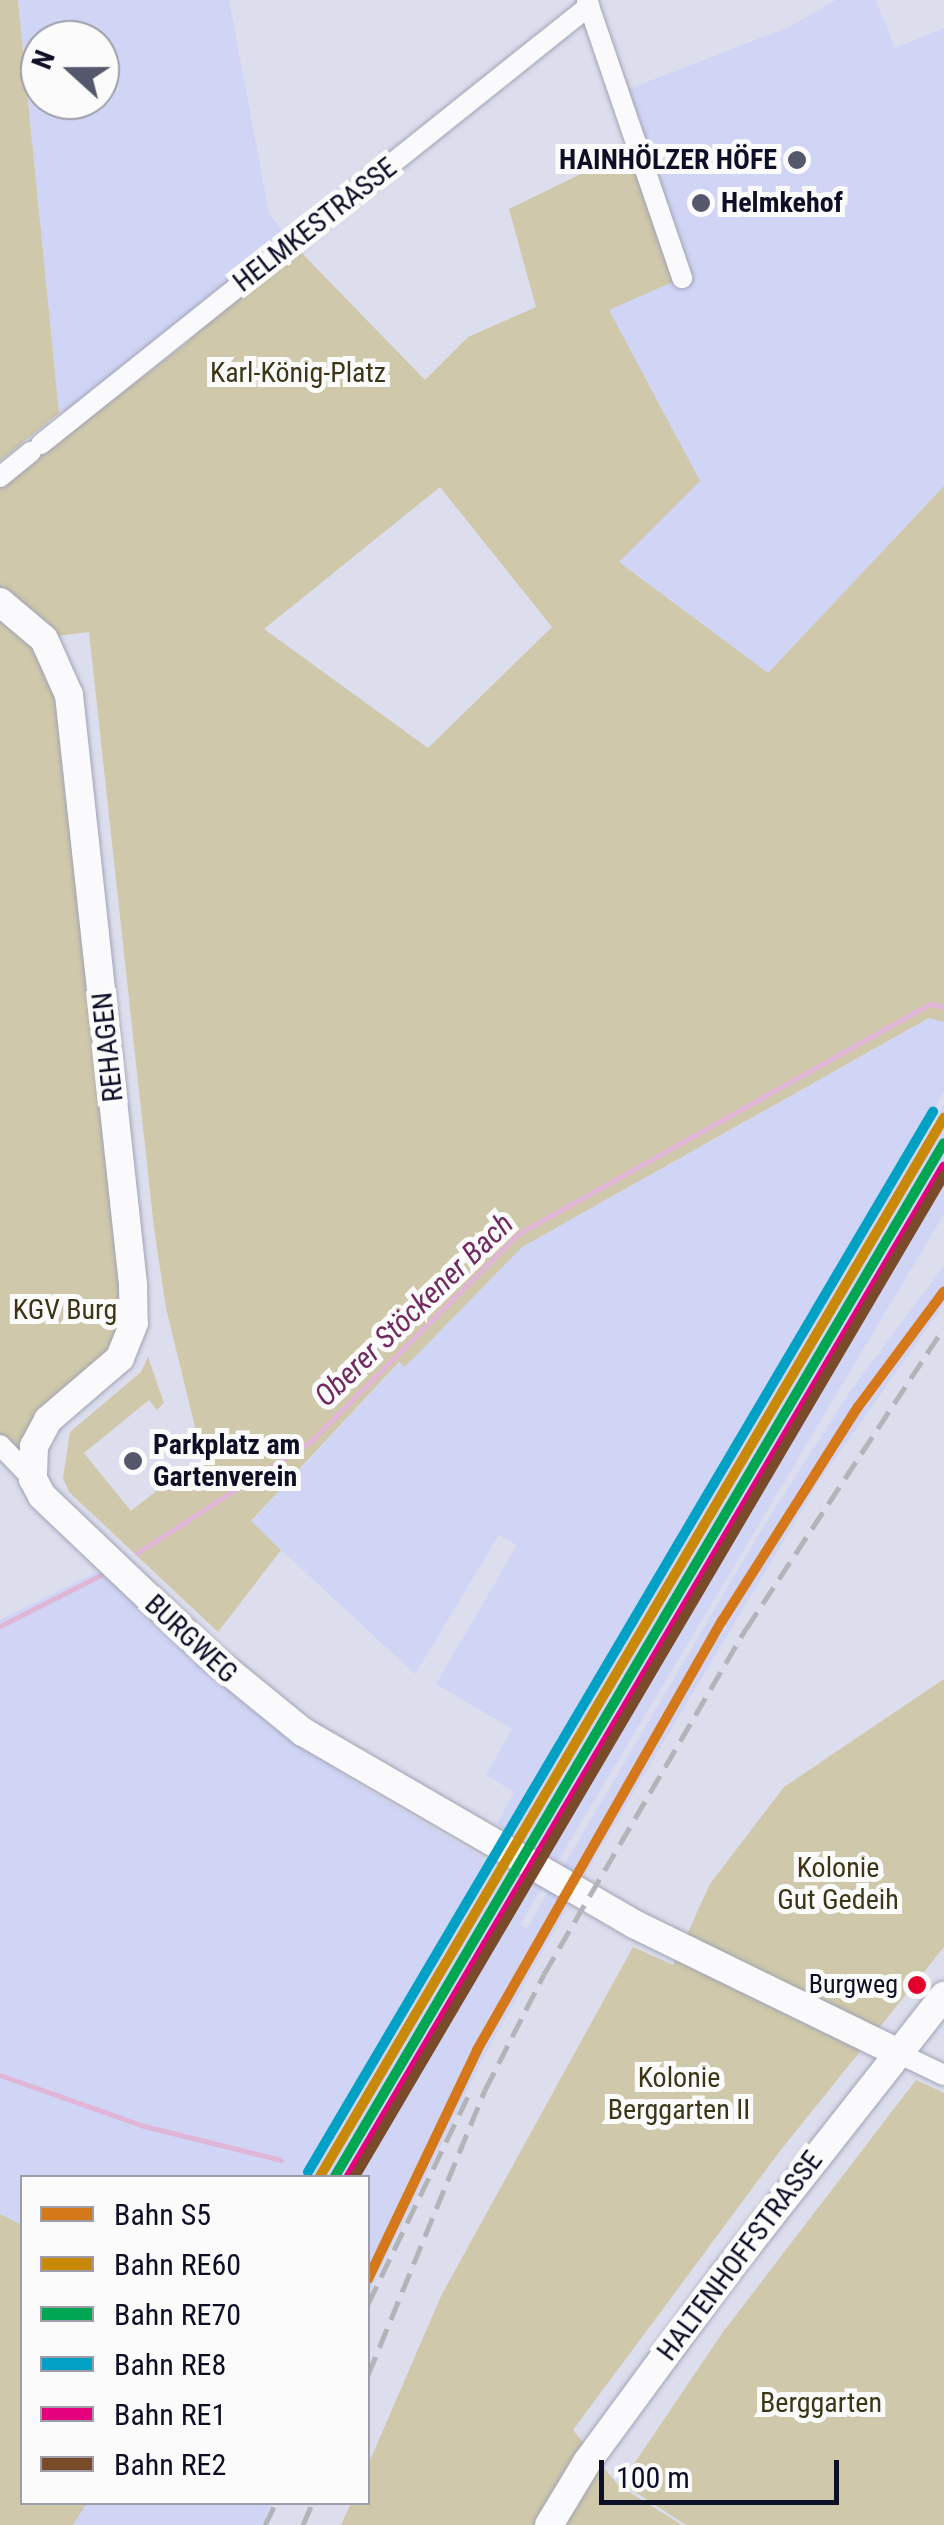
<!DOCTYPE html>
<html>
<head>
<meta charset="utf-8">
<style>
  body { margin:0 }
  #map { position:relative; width:944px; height:2525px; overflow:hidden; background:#dcdeed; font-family:"Roboto Condensed",sans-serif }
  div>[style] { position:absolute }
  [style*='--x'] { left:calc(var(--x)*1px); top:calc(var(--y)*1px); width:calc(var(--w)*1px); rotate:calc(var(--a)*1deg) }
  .built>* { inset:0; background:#d0d5f5 }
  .green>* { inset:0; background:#cfc8aa }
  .stream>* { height:5px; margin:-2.5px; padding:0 2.5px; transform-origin:2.5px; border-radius:2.5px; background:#e0b5d7 }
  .roads { filter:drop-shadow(0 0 2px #a1a3b5) drop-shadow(0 0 2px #a1a3b5) }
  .street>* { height:20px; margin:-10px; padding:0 10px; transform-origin:10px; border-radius:10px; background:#fafafc }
  .secondary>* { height:28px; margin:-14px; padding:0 14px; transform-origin:14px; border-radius:14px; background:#fafafc }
  .rail>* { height:5px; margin-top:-2.5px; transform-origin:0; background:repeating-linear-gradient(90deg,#b3b4b9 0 20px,transparent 0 30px) }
  .rail-1>* { height:10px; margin:-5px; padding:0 5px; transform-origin:5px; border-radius:5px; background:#d4781a }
  .rail-2>* { height:10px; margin:-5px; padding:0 5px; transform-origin:5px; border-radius:5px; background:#c88808 }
  .rail-3>* { height:10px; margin:-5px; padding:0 5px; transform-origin:5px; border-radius:5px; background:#00a651 }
  .rail-4>* { height:10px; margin:-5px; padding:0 5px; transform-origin:5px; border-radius:5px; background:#01a1c6 }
  .rail-5>* { height:10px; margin:-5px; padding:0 5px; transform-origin:5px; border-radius:5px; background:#e5007d }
  .rail-6>* { height:10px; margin:-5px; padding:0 5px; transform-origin:5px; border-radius:5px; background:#7a4b2a }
  .dots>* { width:28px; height:28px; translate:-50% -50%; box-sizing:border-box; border:5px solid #fbfbfb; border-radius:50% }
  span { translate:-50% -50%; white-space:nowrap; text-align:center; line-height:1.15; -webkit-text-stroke:10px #fbfbfb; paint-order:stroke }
  .bus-label { font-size:26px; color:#0d0f27 }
  .right { translate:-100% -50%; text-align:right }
  .poi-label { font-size:28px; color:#0d0f27; font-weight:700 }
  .left { translate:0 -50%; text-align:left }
  .street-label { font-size:28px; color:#0d0f27 }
  .park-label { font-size:28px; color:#3c3516 }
  .water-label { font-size:30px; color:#722b61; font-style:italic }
  .legend { position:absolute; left:20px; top:2175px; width:350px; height:330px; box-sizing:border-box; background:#fbfbfb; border:2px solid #9c9da6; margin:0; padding:12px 18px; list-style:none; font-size:30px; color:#0d0f27 }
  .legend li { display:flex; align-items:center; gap:20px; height:50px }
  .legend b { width:50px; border:2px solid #9c9da6 }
  .north { position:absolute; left:20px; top:20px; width:100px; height:100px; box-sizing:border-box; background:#fbfbfb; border:2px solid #9c9da6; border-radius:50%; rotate:291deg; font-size:28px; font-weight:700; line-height:40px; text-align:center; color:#0d0f27 }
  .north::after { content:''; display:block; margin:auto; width:35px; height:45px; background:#55576c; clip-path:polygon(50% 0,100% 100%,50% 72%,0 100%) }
  .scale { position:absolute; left:599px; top:2460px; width:240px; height:45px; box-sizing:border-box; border:5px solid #0d0f27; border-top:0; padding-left:12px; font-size:30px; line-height:35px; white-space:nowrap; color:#0d0f27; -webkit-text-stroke:8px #fbfbfb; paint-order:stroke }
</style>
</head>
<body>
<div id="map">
  <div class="built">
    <i style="clip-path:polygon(evenodd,18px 0,229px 0,269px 213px,292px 243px,108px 389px,59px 413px,18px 0,40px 40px,100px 40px,100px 100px,40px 100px,40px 40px)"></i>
    <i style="clip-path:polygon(836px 0,876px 0,895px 48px,944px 28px,944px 486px,768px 673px,618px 561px,609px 309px,681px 277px,621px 92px,787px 28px)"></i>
    <i style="clip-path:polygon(930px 1018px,944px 1022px,944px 1092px,764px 1402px,944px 1105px,944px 1214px,520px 1925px,527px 1928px,763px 1527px,849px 1393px,944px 1266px,944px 1304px,818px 1483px,604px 1842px,484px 2056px,368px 2295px,368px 2178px,22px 2178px,22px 2502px,272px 2503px,262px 2525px,0 2525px,0 1620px,101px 1570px,251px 1709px,356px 1783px,493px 1864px,512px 1833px,497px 1824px,514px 1792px,486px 1775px,512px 1729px,436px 1684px,517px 1545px,499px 1535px,415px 1674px,251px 1522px,400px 1362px,406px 1366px,522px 1247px)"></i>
  </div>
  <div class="green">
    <i style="clip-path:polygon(0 0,18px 0,59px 413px,0 461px)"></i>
    <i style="clip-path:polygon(evenodd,636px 147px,682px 278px,609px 310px,700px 481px,619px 562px,768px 673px,944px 486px,944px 1022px,929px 1018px,522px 1247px,405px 1367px,399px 1362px,251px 1521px,281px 1550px,218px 1632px,69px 1492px,63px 1478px,70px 1432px,141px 1372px,148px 1357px,164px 1403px,157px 1410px,149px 1400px,84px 1453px,131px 1511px,183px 1470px,206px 1472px,166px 1308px,154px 1228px,89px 632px,56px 636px,0 589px,0 486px,183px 346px,292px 243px,425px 380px,468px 337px,536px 307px,509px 209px,636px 147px,440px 487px,552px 627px,428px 748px,264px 629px,440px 487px)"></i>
    <i style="clip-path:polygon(0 602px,59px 661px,134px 1323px,61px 1408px,35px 1479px,0 1445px)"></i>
    <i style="clip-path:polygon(944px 1679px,944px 1947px,780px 2151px,573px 2430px,618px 2485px,682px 2525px,341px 2525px,351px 2503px,368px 2502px,368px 2465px,441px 2296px,633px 1947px,673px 1965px,710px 1884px,784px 1787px)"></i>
    <i style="clip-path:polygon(916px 2080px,944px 2093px,944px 2525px,686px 2525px,621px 2483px,723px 2332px)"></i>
    <i style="clip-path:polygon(0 2214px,22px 2225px,22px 2502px,87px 2503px,73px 2525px,0 2525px)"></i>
  </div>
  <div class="stream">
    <i style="--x:137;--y:1553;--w:207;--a:-32.8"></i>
    <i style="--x:311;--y:1441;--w:293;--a:-45"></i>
    <i style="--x:518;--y:1234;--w:471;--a:-29.2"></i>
    <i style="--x:929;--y:1004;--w:15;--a:11"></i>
    <i style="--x:0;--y:1626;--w:113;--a:-26.8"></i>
    <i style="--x:0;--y:2075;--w:153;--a:19.5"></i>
    <i style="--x:144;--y:2126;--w:141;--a:13.9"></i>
  </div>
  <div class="roads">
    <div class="street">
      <i style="--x:587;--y:0;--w:294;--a:71.1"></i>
      <i style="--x:41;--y:444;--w:702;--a:-38.63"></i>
      <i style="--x:0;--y:477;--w:40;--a:-39"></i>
      <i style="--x:0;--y:1445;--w:47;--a:45.9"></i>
      <i style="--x:898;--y:2053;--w:51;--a:25.6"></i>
    </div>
    <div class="secondary">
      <i style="--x:0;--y:602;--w:57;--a:40.1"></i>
      <i style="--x:44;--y:639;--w:61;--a:65.9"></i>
      <i style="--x:69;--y:695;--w:592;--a:83.8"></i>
      <i style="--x:133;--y:1284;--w:39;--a:89"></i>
      <i style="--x:134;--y:1323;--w:38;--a:112"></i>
      <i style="--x:120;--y:1358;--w:95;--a:139.3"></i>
      <i style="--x:48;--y:1420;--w:30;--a:118"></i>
      <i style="--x:34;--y:1446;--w:33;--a:92"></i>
      <i style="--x:33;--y:1479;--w:19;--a:62"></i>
      <i style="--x:42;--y:1496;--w:233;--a:43.6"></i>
      <i style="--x:211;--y:1657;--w:119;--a:39.2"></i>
      <i style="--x:303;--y:1732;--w:383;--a:30.1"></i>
      <i style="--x:634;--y:1924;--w:294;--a:26"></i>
      <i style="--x:549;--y:2525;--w:74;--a:-58.9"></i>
      <i style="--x:587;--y:2462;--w:233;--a:-53.7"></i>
      <i style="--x:725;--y:2274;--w:354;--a:-51.8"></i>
    </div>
  </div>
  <div class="rail">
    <i style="--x:368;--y:2304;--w:240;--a:-64.3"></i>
    <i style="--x:368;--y:2375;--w:308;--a:-67.7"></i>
    <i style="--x:485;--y:2090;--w:130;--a:-63"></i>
    <i style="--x:544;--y:1974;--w:400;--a:-59.7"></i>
    <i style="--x:746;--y:1629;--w:360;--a:-56.7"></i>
    <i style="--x:265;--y:2525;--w:25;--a:-64"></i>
    <i style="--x:303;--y:2525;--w:25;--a:-67"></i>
  </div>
  <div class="rail-1">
    <i style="--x:368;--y:2279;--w:254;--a:-64.5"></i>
    <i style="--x:477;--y:2050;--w:494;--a:-60.3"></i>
    <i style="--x:722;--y:1621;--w:254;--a:-57.6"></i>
    <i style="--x:858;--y:1407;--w:144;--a:-53.4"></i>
  </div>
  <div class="rail-2">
    <i style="--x:319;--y:2178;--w:1231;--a:-59.48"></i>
  </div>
  <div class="rail-3">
    <i style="--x:334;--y:2178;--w:1201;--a:-59.49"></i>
  </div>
  <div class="rail-4">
    <i style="--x:308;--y:2172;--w:1231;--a:-59.48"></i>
  </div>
  <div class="rail-5">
    <i style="--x:348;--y:2178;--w:1174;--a:-59.48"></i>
  </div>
  <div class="rail-6">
    <i style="--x:354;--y:2178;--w:1164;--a:-59.53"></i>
  </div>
  <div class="dots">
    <i style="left:797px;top:160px;background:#55576c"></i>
    <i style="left:701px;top:203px;background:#55576c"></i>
    <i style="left:133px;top:1461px;background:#55576c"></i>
    <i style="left:917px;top:1985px;background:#e4002b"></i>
  </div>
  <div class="bus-label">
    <span class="right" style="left:898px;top:1985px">Burgweg</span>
  </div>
  <div class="poi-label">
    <span class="right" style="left:777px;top:160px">HAINHÖLZER HÖFE</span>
    <span class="left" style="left:721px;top:203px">Helmkehof</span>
    <span class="left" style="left:153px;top:1461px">Parkplatz am<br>Gartenverein</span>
  </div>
  <div class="street-label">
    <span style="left:315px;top:225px;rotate:-38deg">HELMKESTRASSE</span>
    <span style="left:108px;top:1047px;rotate:-96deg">REHAGEN</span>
    <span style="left:191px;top:1639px;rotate:43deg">BURGWEG</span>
    <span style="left:740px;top:2256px;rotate:-53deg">HALTENHOFFSTRASSE</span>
  </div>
  <div class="park-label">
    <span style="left:298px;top:373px">Karl-König-Platz</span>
    <span style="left:65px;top:1310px">KGV Burg</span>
    <span style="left:838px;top:1884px">Kolonie<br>Gut Gedeih</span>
    <span style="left:679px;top:2094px">Kolonie<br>Berggarten II</span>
    <span style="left:821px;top:2403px">Berggarten</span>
  </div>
  <div class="water-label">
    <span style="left:414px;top:1310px;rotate:-44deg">Oberer Stöckener Bach</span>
  </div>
  <ul class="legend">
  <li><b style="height:12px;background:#d4781a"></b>Bahn S5</li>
  <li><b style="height:12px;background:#c88808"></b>Bahn RE60</li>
  <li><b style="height:12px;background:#00a651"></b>Bahn RE70</li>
  <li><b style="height:12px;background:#01a1c6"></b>Bahn RE8</li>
  <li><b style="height:12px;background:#e5007d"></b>Bahn RE1</li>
  <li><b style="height:12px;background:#7a4b2a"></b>Bahn RE2</li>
  </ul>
  <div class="north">N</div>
  <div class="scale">100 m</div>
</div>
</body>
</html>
